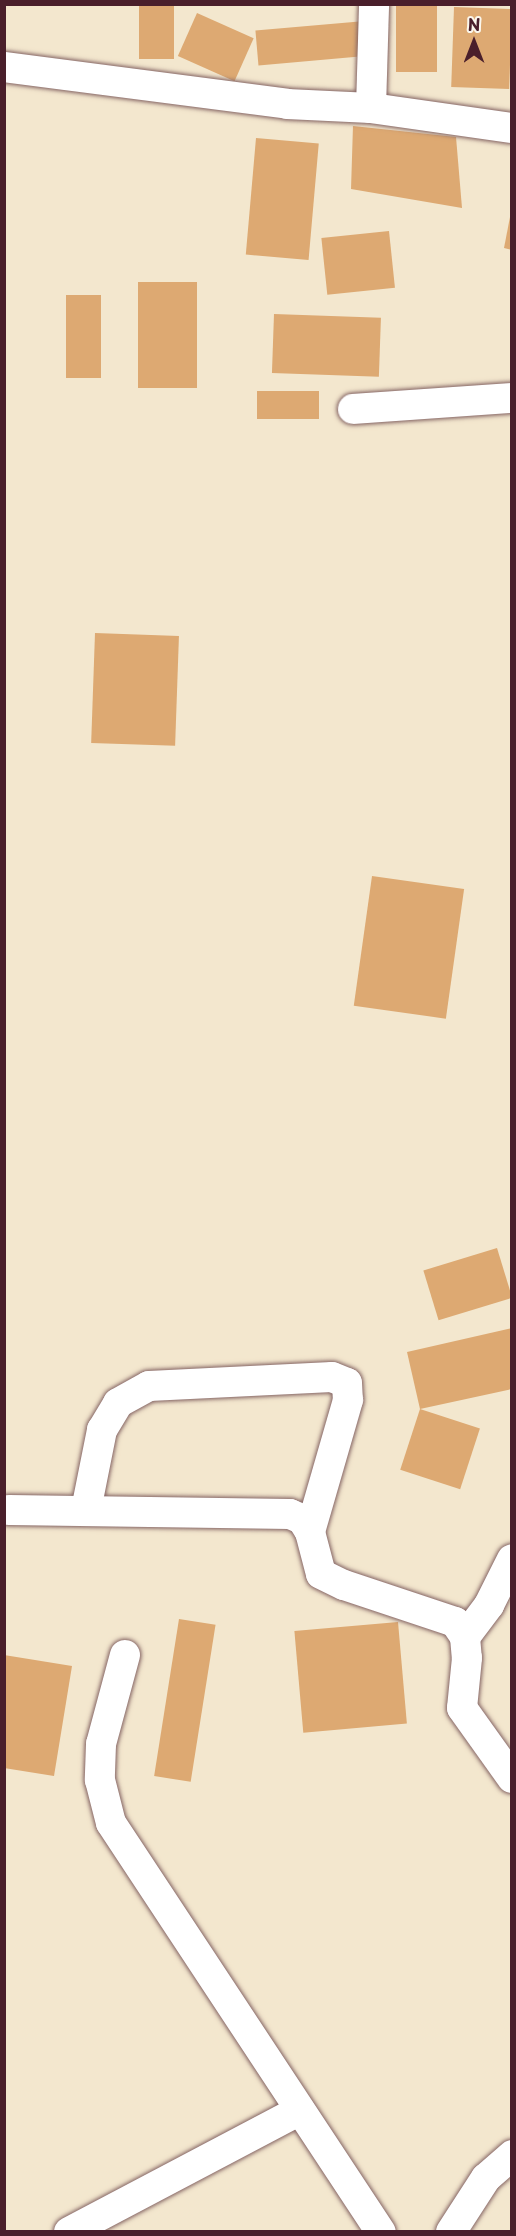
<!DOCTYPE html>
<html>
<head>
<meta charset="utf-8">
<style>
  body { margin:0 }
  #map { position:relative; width:516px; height:2236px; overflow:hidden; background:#f3e7ce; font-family:"Playpen Sans",sans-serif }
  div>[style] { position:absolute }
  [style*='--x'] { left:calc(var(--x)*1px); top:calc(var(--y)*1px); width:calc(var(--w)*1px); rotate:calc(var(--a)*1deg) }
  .building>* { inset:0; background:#dda972; transform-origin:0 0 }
  .roads { filter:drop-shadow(0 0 2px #856564) drop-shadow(0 0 2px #856564) }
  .street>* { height:30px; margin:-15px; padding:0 15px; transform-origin:15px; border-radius:15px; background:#fff }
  span { translate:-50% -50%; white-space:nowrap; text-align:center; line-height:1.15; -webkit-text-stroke:6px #fbf7ec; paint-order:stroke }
  .frame { position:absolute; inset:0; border:6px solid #4a1f2b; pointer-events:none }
  .north { position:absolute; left:444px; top:12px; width:60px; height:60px; -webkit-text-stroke:4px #fbf7ec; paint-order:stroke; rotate:0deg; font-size:16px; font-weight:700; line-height:24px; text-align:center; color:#4a1f2b }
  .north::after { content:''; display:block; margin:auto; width:21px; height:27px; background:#4a1f2b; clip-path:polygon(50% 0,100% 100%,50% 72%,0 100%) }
</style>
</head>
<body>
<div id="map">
  <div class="building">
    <i style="left:139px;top:4px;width:35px;height:55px"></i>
    <i style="left:396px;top:5px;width:41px;height:67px"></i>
    <i style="left:454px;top:7px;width:58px;height:80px;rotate:2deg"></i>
    <i style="left:197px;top:13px;width:62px;height:47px;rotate:24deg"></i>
    <i style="left:365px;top:21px;width:35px;height:110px;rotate:85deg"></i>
    <i style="clip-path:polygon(353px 126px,456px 137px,462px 208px,351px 189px)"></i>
    <i style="left:256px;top:138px;width:63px;height:117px;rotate:5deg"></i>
    <i style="clip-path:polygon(510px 217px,512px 217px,512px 250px,504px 248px)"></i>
    <i style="left:389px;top:231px;width:57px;height:68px;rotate:84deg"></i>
    <i style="left:138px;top:282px;width:59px;height:106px"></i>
    <i style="left:66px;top:295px;width:35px;height:83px"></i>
    <i style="left:274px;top:314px;width:107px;height:59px;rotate:2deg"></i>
    <i style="left:257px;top:391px;width:62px;height:28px"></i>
    <i style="left:95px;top:633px;width:84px;height:110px;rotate:2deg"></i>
    <i style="left:372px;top:876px;width:93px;height:131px;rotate:8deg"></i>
    <i style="left:497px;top:1248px;width:52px;height:77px;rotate:73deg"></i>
    <i style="clip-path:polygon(512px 1328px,512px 1389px,420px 1409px,407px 1352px)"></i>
    <i style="left:420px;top:1409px;width:63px;height:64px;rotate:18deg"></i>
    <i style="left:179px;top:1619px;width:37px;height:159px;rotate:9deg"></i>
    <i style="left:398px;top:1622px;width:102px;height:104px;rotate:85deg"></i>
    <i style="clip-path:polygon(4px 1655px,72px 1666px,54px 1776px,4px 1768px)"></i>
  </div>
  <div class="roads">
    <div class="street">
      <i style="--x:4;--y:67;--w:285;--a:7.4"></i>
      <i style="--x:287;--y:104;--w:84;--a:2.7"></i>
      <i style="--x:371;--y:108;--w:142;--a:8.1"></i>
      <i style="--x:371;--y:108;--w:104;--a:-88.3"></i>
      <i style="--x:353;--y:409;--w:159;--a:-4"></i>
      <i style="--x:9;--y:1510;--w:281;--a:0.8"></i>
      <i style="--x:290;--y:1514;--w:13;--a:23"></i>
      <i style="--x:302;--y:1519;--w:15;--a:58"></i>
      <i style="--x:310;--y:1532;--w:43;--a:75.3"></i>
      <i style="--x:321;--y:1574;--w:25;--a:26"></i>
      <i style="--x:344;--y:1585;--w:117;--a:18.4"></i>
      <i style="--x:455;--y:1622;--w:18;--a:56"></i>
      <i style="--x:465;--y:1637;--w:21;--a:85"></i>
      <i style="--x:467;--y:1658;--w:50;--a:95.7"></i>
      <i style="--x:462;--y:1708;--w:86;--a:54.5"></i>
      <i style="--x:86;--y:1510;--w:82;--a:-78.7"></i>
      <i style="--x:102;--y:1430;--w:31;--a:-59"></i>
      <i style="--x:118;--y:1403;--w:35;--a:-29"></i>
      <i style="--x:149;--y:1386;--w:183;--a:-2.8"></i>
      <i style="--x:332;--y:1377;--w:16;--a:22"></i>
      <i style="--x:347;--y:1383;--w:17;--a:87"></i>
      <i style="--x:348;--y:1400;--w:137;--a:106.1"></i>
      <i style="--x:465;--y:1637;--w:40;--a:-53"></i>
      <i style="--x:489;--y:1605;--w:51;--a:-63.4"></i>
      <i style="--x:125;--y:1655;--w:92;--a:105.1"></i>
      <i style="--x:101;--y:1744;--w:36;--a:92"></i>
      <i style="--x:100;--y:1780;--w:44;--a:75.7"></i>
      <i style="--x:111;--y:1823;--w:490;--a:56.6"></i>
      <i style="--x:69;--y:2232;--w:261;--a:-27.8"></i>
      <i style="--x:451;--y:2232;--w:64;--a:-57.1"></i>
      <i style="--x:486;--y:2178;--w:35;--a:-41"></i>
    </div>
  </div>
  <div class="frame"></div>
  <div class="north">N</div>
</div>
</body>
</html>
